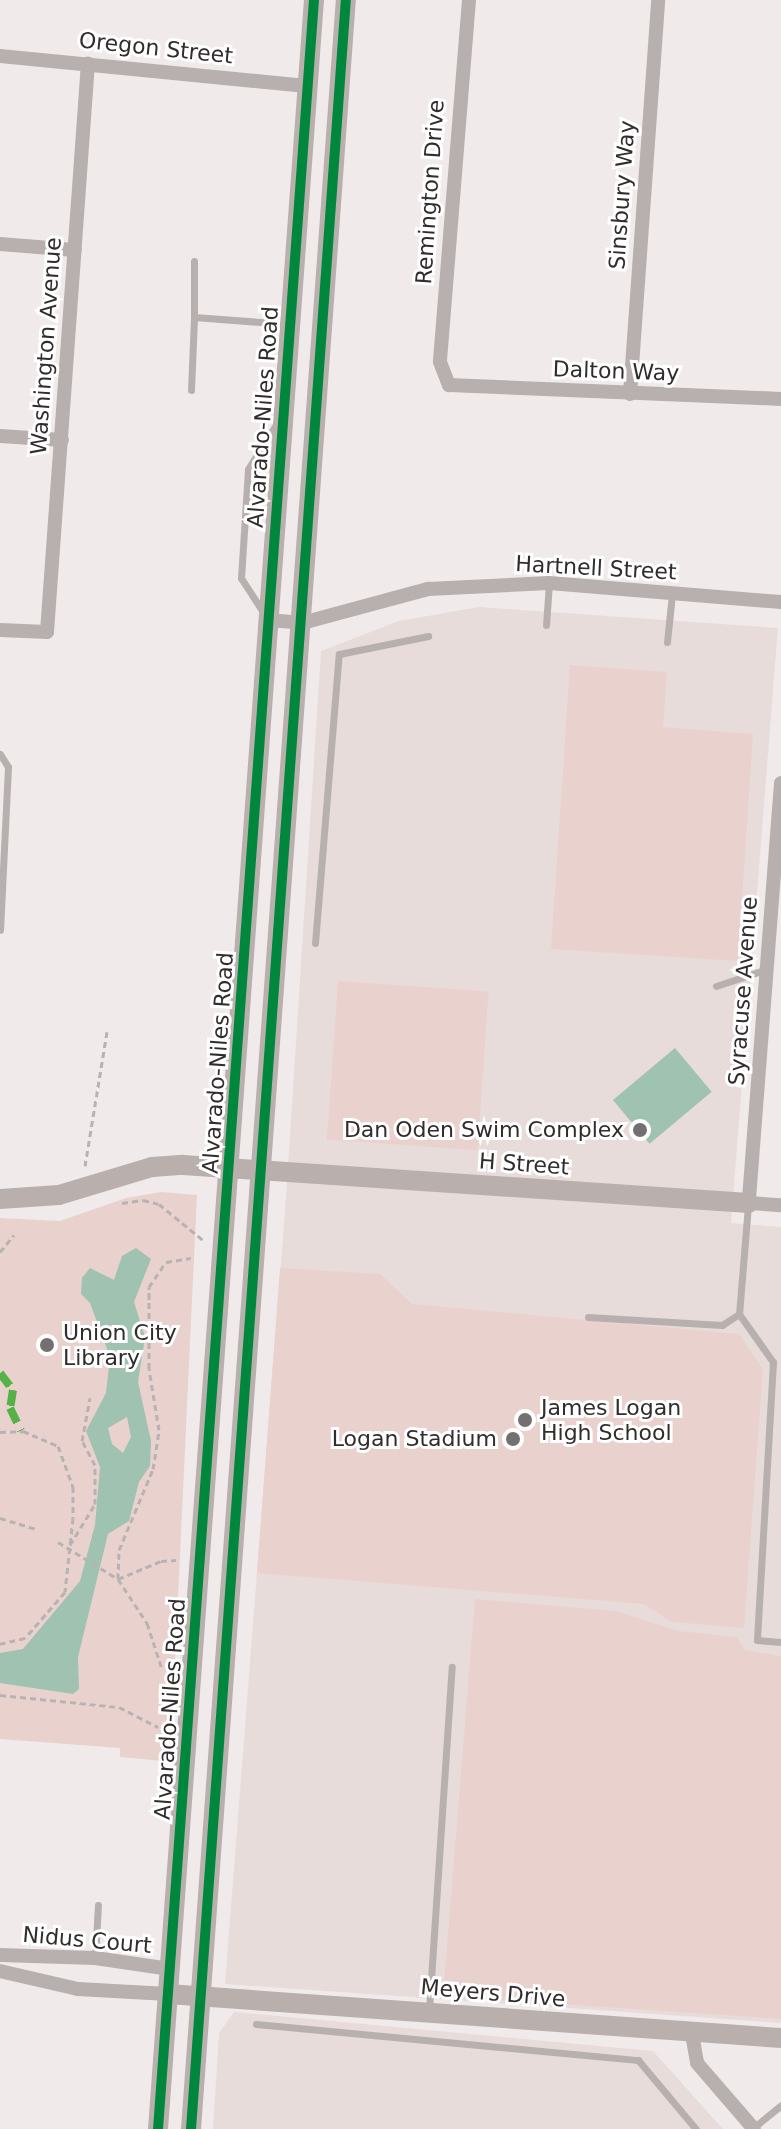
<!DOCTYPE html>
<html>
<head>
<meta charset="utf-8">
<style>
  body { margin:0 }
  #map { position:relative; width:781px; height:2129px; overflow:hidden; background:#f0ebea; font-family:"DejaVu Sans",sans-serif }
  div>[style] { position:absolute }
  [style*='--x'] { left:calc(var(--x)*1px); top:calc(var(--y)*1px); width:calc(var(--w)*1px); rotate:calc(var(--a)*1deg) }
  .built>* { inset:0; background:#e8dcda }
  .green>* { inset:0; background:#e9d1ce; transform-origin:0 0 }
  .water>* { inset:0; background:#9fc2b1; transform-origin:0 0 }
  .path>* { height:3px; margin-top:-1.5px; transform-origin:0; background:repeating-linear-gradient(90deg,#b9b2b2 0 6px,transparent 0 10px) }
  .lane>* { height:7px; margin:-3.5px; padding:0 3.5px; transform-origin:3.5px; border-radius:3.5px; background:#b8b0af }
  .street>* { height:14px; margin:-7px; padding:0 7px; transform-origin:7px; border-radius:7px; background:#b8b0af }
  .secondary>* { height:20px; margin:-10px; padding:0 10px; transform-origin:10px; border-radius:10px; background:#b9b0ae }
  .quiet>* { height:8px; margin-top:-4px; transform-origin:0; background:repeating-linear-gradient(90deg,#56b246 0 16px,transparent 0 24px) }
  .cycleway>* { height:10px; margin:-5px; padding:0 5px; transform-origin:5px; border-radius:5px; background:#00873e }
  .dots>* { width:22px; height:22px; translate:-50% -50%; box-sizing:border-box; border:4px solid #fff; border-radius:50% }
  span { translate:-50% -50%; white-space:nowrap; text-align:center; line-height:1.15; -webkit-text-stroke:6px #fff; paint-order:stroke }
  .street-label { font-size:22px; color:#312d2d }
  .poi-label { font-size:22px; color:#312d2d }
  .right { translate:-100% -50%; text-align:right }
  .left { translate:0 -50%; text-align:left }
</style>
</head>
<body>
<div id="map">
  <div class="built">
    <i style="clip-path:polygon(479px 607px,778px 628px,731px 1223px,781px 1227px,781px 2023px,225px 1984px,286px 1198px,321px 651px,399px 621px)"></i>
    <i style="clip-path:polygon(234px 2012px,653px 2051px,723px 2129px,213px 2129px,219px 2033px)"></i>
  </div>
  <div class="green">
    <i style="clip-path:polygon(570px 665px,667px 672px,663px 727px,753px 734px,738px 961px,551px 949px)"></i>
    <i style="left:338px;top:981px;width:151px;height:159px;rotate:4deg"></i>
    <i style="clip-path:polygon(161px 1192px,197px 1195px,172px 1725px,163px 1761px,120px 1757px,120px 1748px,0 1739px,0 1218px,60px 1221px,126px 1198px)"></i>
    <i style="clip-path:polygon(280px 1268px,380px 1274px,412px 1304px,739px 1334px,763px 1369px,744px 1628px,672px 1622px,644px 1604px,257px 1573px)"></i>
    <i style="clip-path:polygon(475px 1599px,616px 1611px,678px 1631px,737px 1637px,745px 1650px,781px 1656px,781px 2019px,443px 1996px)"></i>
  </div>
  <div class="water">
    <i style="left:675px;top:1048px;width:57px;height:81px;rotate:50deg"></i>
    <i style="clip-path:polygon(evenodd,136px 1248px,151px 1259px,134px 1302px,145px 1337px,138px 1382px,151px 1441px,150px 1466px,139px 1482px,129px 1521px,108px 1534px,78px 1657px,79px 1689px,73px 1694px,0 1683px,0 1653px,23px 1649px,80px 1581px,95px 1525px,100px 1467px,86px 1431px,106px 1393px,110px 1357px,90px 1303px,81px 1294px,82px 1278px,90px 1268px,114px 1280px,122px 1256px,136px 1248px,127px 1417px,131px 1437px,123px 1453px,112px 1444px,108px 1428px,127px 1417px)"></i>
  </div>
  <div class="path">
    <i style="--x:85;--y:1166;--w:136;--a:-80.7"></i>
    <i style="--x:122;--y:1203;--w:21;--a:-8"></i>
    <i style="--x:143;--y:1200;--w:16;--a:14"></i>
    <i style="--x:159;--y:1204;--w:57;--a:39.3"></i>
    <i style="--x:0;--y:1252;--w:22;--a:-51"></i>
    <i style="--x:0;--y:1432;--w:23;--a:-2"></i>
    <i style="--x:23;--y:1431;--w:38;--a:23"></i>
    <i style="--x:58;--y:1446;--w:44;--a:69.9"></i>
    <i style="--x:73;--y:1487;--w:31;--a:90"></i>
    <i style="--x:73;--y:1518;--w:74;--a:96.2"></i>
    <i style="--x:65;--y:1592;--w:61;--a:131"></i>
    <i style="--x:25;--y:1638;--w:26;--a:167"></i>
    <i style="--x:0;--y:1518;--w:39;--a:17"></i>
    <i style="--x:58;--y:1542;--w:70;--a:31.7"></i>
    <i style="--x:118;--y:1579;--w:53;--a:56.6"></i>
    <i style="--x:147;--y:1623;--w:48;--a:71.9"></i>
    <i style="--x:70;--y:1545;--w:48;--a:-58.6"></i>
    <i style="--x:95;--y:1504;--w:39;--a:-90"></i>
    <i style="--x:95;--y:1465;--w:27;--a:-118"></i>
    <i style="--x:82;--y:1441;--w:44;--a:-79.5"></i>
    <i style="--x:118;--y:1579;--w:29;--a:-88"></i>
    <i style="--x:119;--y:1550;--w:88;--a:-67.2"></i>
    <i style="--x:153;--y:1469;--w:39;--a:-81"></i>
    <i style="--x:159;--y:1430;--w:62;--a:-99.3"></i>
    <i style="--x:149;--y:1369;--w:82;--a:-90"></i>
    <i style="--x:149;--y:1287;--w:30;--a:-56"></i>
    <i style="--x:166;--y:1262;--w:25;--a:-9"></i>
    <i style="--x:118;--y:1579;--w:47;--a:-22.7"></i>
    <i style="--x:161;--y:1561;--w:15;--a:-4"></i>
    <i style="--x:0;--y:1695;--w:120;--a:5.8"></i>
    <i style="--x:119;--y:1707;--w:44;--a:27.1"></i>
  </div>
  <div class="lane">
    <i style="--x:194;--y:317;--w:56;--a:-90"></i>
    <i style="--x:191;--y:390;--w:73;--a:-87.6"></i>
    <i style="--x:194;--y:317;--w:93;--a:4.3"></i>
    <i style="--x:263;--y:612;--w:40;--a:-122.9"></i>
    <i style="--x:241;--y:578;--w:109;--a:-86.3"></i>
    <i style="--x:248;--y:469;--w:54;--a:-57.8"></i>
    <i style="--x:546;--y:625;--w:42;--a:-85.9"></i>
    <i style="--x:667;--y:642;--w:48;--a:-84.1"></i>
    <i style="--x:0;--y:754;--w:15;--a:58"></i>
    <i style="--x:8;--y:767;--w:163;--a:92.8"></i>
    <i style="--x:315;--y:943;--w:290;--a:-85.3"></i>
    <i style="--x:339;--y:654;--w:91;--a:-11.4"></i>
    <i style="--x:716;--y:986;--w:54;--a:-18.4"></i>
    <i style="--x:748;--y:1205;--w:109;--a:94.7"></i>
    <i style="--x:739;--y:1314;--w:59;--a:54.7"></i>
    <i style="--x:773;--y:1362;--w:278;--a:93.3"></i>
    <i style="--x:757;--y:1640;--w:24;--a:5"></i>
    <i style="--x:588;--y:1317;--w:134;--a:3.4"></i>
    <i style="--x:722;--y:1325;--w:20;--a:-33"></i>
    <i style="--x:95;--y:1958;--w:53;--a:-86.8"></i>
    <i style="--x:429;--y:2009;--w:343;--a:-86.2"></i>
    <i style="--x:256;--y:2024;--w:384;--a:5.4"></i>
    <i style="--x:638;--y:2060;--w:90;--a:50"></i>
    <i style="--x:753;--y:2128;--w:36;--a:-39"></i>
  </div>
  <div class="street">
    <i style="--x:469;--y:0;--w:363;--a:94.6"></i>
    <i style="--x:440;--y:362;--w:25;--a:69"></i>
    <i style="--x:449;--y:385;--w:332;--a:2.4"></i>
    <i style="--x:0;--y:56;--w:308;--a:5.6"></i>
    <i style="--x:0;--y:244;--w:75;--a:4.6"></i>
    <i style="--x:630;--y:394;--w:395;--a:-85.9"></i>
    <i style="--x:0;--y:436;--w:62;--a:3.7"></i>
    <i style="--x:269;--y:620;--w:33;--a:5"></i>
    <i style="--x:302;--y:623;--w:131;--a:-15.1"></i>
    <i style="--x:428;--y:589;--w:121;--a:-2.8"></i>
    <i style="--x:549;--y:583;--w:233;--a:4.7"></i>
    <i style="--x:0;--y:630;--w:47;--a:2.4"></i>
    <i style="--x:47;--y:632;--w:570;--a:-85.88"></i>
    <i style="--x:781;--y:783;--w:421;--a:94.4"></i>
    <i style="--x:749;--y:1203;--w:32;--a:4"></i>
    <i style="--x:0;--y:1955;--w:95;--a:1.8"></i>
    <i style="--x:95;--y:1958;--w:76;--a:8.3"></i>
    <i style="--x:0;--y:1971;--w:80;--a:13"></i>
    <i style="--x:78;--y:1989;--w:90;--a:3.2"></i>
    <i style="--x:692;--y:2034;--w:29;--a:80"></i>
    <i style="--x:697;--y:2063;--w:87;--a:49.2"></i>
  </div>
  <div class="secondary">
    <i style="--x:0;--y:1199;--w:59;--a:-3.9"></i>
    <i style="--x:59;--y:1195;--w:97;--a:-16.8"></i>
    <i style="--x:152;--y:1167;--w:31;--a:-4"></i>
    <i style="--x:183;--y:1165;--w:567;--a:3.84"></i>
    <i style="--x:168;--y:1994;--w:615;--a:4.11"></i>
    <i style="--x:158;--y:2129;--w:2135;--a:-85.81"></i>
    <i style="--x:191;--y:2129;--w:2135;--a:-85.84"></i>
  </div>
  <div class="quiet">
    <i style="--x:0;--y:1373;--w:21;--a:53"></i>
    <i style="--x:13;--y:1390;--w:18;--a:99"></i>
    <i style="--x:10;--y:1408;--w:25;--a:64"></i>
  </div>
  <div class="cycleway">
    <i style="--x:158;--y:2129;--w:2135;--a:-85.81"></i>
    <i style="--x:191;--y:2129;--w:2135;--a:-85.84"></i>
  </div>
  <div class="dots">
    <i style="left:640px;top:1130px;background:#74706f"></i>
    <i style="left:47px;top:1345px;background:#74706f"></i>
    <i style="left:525px;top:1420px;background:#74706f"></i>
    <i style="left:513px;top:1439px;background:#74706f"></i>
  </div>
  <div class="street-label">
    <span style="left:156px;top:48px;rotate:6deg">Oregon Street</span>
    <span style="left:430px;top:192px;rotate:-86deg">Remington Drive</span>
    <span style="left:622px;top:195px;rotate:-86deg">Sinsbury Way</span>
    <span style="left:46px;top:346px;rotate:-86deg">Washington Avenue</span>
    <span style="left:616px;top:371px;rotate:2deg">Dalton Way</span>
    <span style="left:263px;top:417px;rotate:-86deg">Alvarado-Niles Road</span>
    <span style="left:596px;top:568px;rotate:3deg">Hartnell Street</span>
    <span style="left:743px;top:991px;rotate:-86deg">Syracuse Avenue</span>
    <span style="left:218px;top:1063px;rotate:-86deg">Alvarado-Niles Road</span>
    <span style="left:524px;top:1164px;rotate:4deg">H Street</span>
    <span style="left:170px;top:1709px;rotate:-86deg">Alvarado-Niles Road</span>
    <span style="left:87px;top:1940px;rotate:5deg">Nidus Court</span>
    <span style="left:493px;top:1993px;rotate:5deg">Meyers Drive</span>
  </div>
  <div class="poi-label">
    <span class="right" style="left:624px;top:1130px">Dan Oden Swim Complex</span>
    <span class="left" style="left:63px;top:1345px">Union City<br>Library</span>
    <span class="left" style="left:541px;top:1420px">James Logan<br>High School</span>
    <span class="right" style="left:497px;top:1439px">Logan Stadium</span>
  </div>
</div>
</body>
</html>
